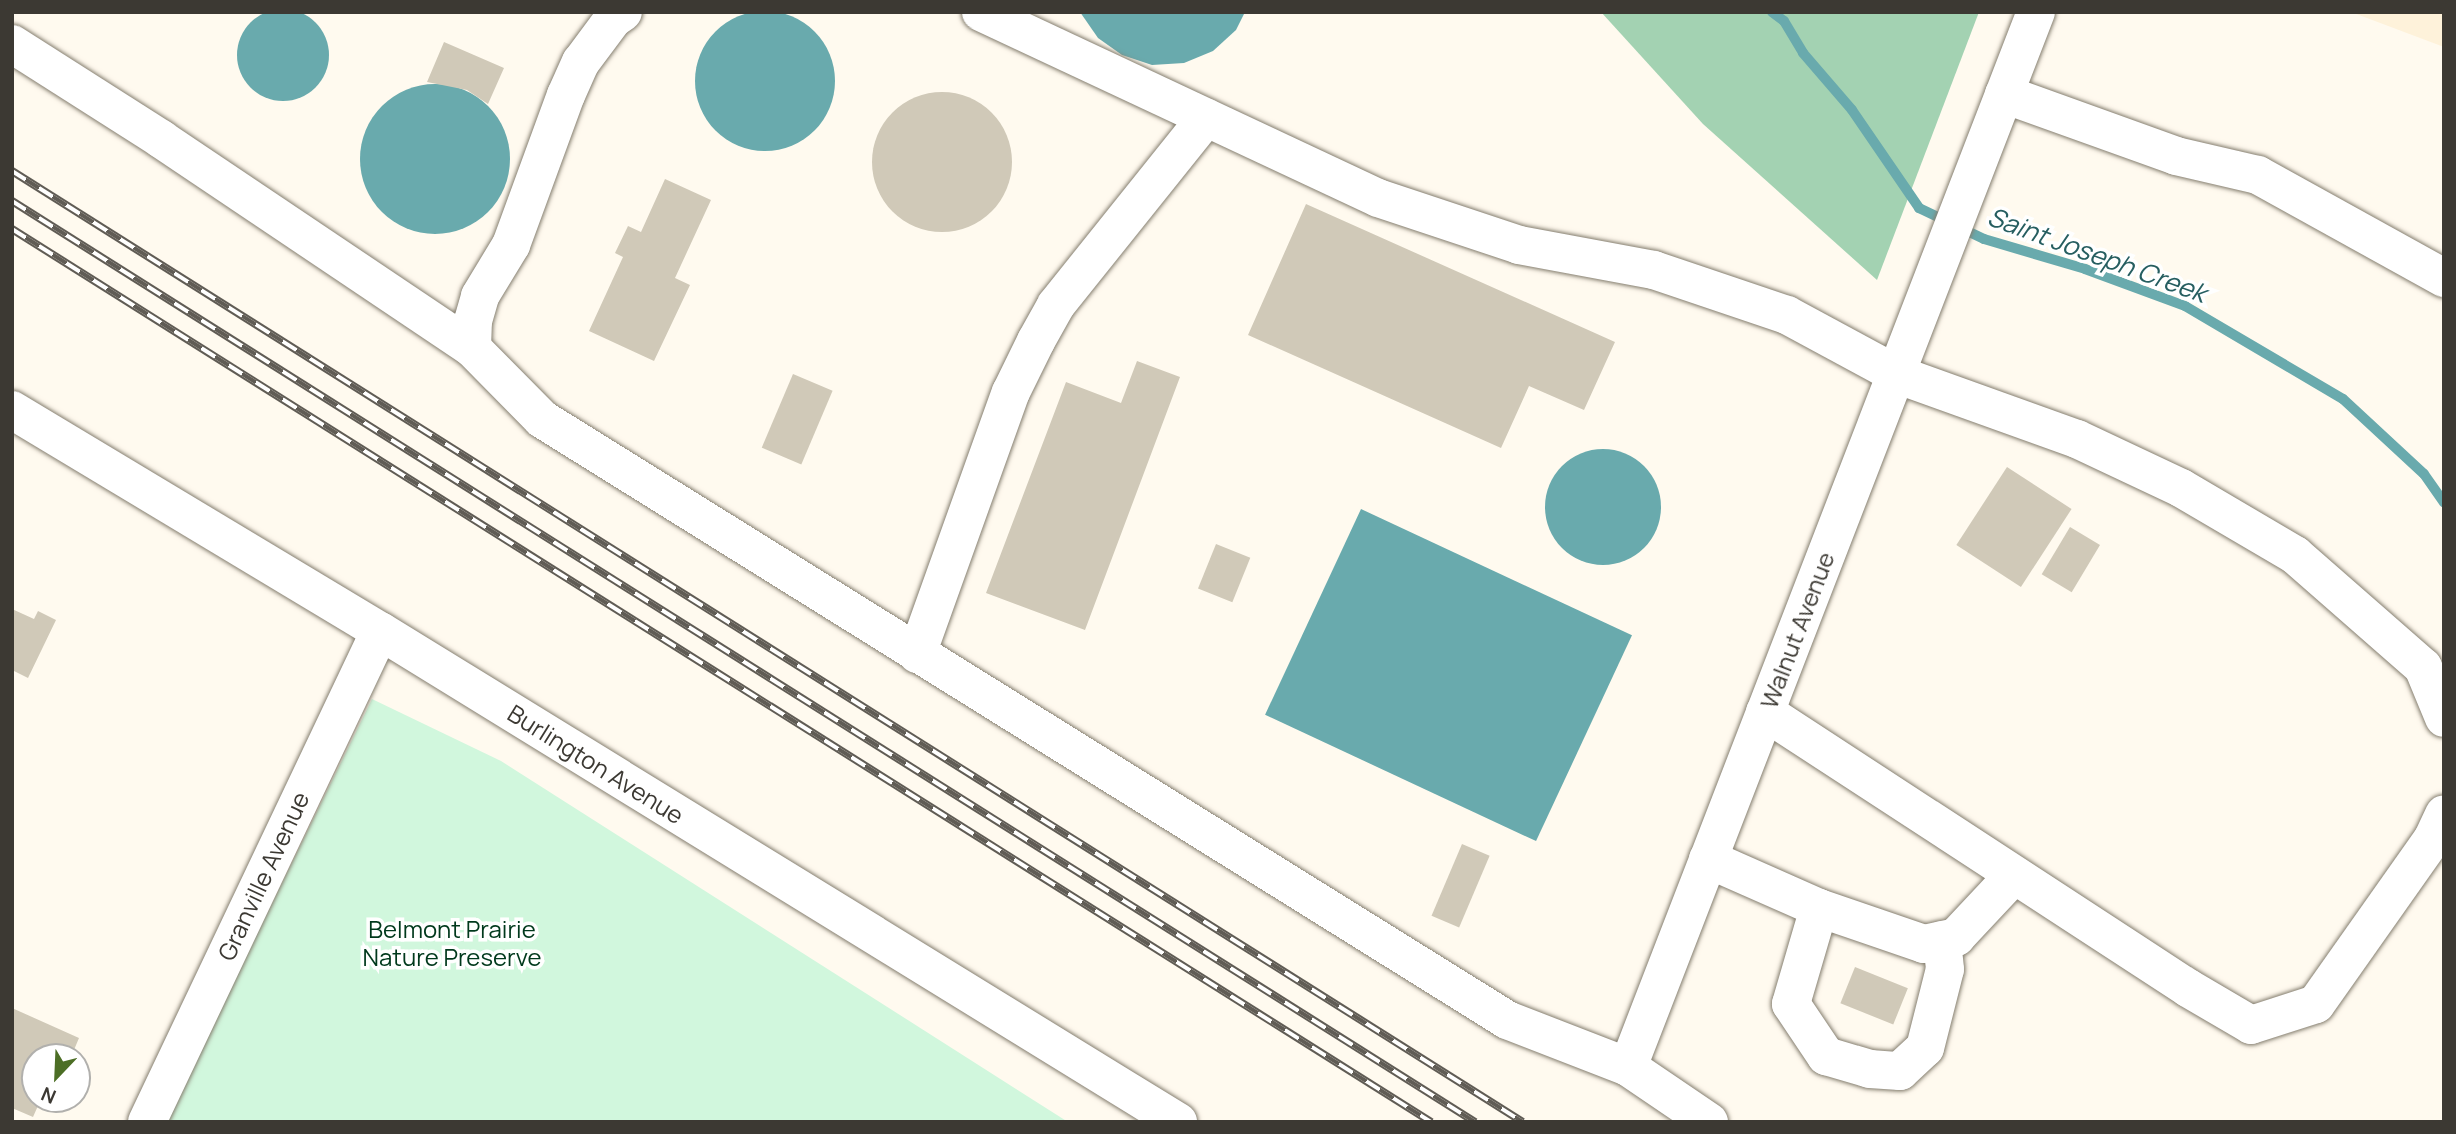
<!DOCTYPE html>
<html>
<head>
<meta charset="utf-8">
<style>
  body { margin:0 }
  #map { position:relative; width:2456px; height:1134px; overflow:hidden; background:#fffaef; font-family:Manrope,sans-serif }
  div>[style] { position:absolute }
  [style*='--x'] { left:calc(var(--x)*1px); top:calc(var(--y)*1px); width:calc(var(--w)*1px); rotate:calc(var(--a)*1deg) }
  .built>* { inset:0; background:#fef2da }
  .green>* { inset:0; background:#d1f7dd }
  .forest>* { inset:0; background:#a3d2b2 }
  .water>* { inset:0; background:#69aaad; transform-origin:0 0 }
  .round { border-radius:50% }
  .stream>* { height:10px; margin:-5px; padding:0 5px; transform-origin:5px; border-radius:5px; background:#69aaad }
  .building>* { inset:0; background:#d0c9b8; transform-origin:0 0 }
  .roads { filter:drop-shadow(0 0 2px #857e6f) drop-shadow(0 0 2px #857e6f) }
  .minor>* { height:38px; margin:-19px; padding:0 19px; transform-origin:19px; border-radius:19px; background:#fff }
  .rail>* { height:8px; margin-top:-4px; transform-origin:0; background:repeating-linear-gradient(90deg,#fff 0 16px,#605c55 0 32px); box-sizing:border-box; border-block:2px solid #605c55 }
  span { translate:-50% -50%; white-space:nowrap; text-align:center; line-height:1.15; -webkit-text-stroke:7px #fff; paint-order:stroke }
  .street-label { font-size:24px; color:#3c3933 }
  .park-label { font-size:24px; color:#00391c }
  .water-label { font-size:26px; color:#265e60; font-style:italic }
  .frame { position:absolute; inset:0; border:14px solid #3c3933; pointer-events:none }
  .north { position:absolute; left:21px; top:1043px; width:70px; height:70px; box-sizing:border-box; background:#fff; border:2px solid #b1b0ad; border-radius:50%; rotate:203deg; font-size:19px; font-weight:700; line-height:28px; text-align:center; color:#3c3933 }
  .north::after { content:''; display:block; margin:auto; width:24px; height:32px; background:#4c6e25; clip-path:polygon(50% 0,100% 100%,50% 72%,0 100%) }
</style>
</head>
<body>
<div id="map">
  <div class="built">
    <i style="clip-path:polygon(2351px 12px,2444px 12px,2444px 47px)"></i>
  </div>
  <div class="green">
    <i style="clip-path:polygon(372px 699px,501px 761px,1068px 1122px,165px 1122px)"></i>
  </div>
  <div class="forest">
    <i style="clip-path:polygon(1601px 12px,1979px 12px,1877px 280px,1703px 124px)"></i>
  </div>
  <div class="water">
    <i class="round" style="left:237px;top:9px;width:92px;height:92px"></i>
    <i class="round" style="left:695px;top:11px;width:140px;height:140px"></i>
    <i style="clip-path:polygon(1080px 12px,1245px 12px,1236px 30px,1213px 51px,1184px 63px,1152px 65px,1122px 55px,1098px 38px)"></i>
    <i class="round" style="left:360px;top:84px;width:150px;height:150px"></i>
    <i class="round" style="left:1545px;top:449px;width:116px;height:116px"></i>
    <i style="left:1361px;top:509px;width:299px;height:227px;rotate:25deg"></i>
  </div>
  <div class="stream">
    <i style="--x:1772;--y:12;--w:15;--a:37"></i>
    <i style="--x:1784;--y:21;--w:37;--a:59"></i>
    <i style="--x:1803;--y:53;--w:75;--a:49.3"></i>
    <i style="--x:1852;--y:110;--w:119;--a:55.6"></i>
    <i style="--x:1919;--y:208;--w:72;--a:25.5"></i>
    <i style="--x:1984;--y:239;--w:105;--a:16.5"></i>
    <i style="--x:2085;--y:269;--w:107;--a:20.3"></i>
    <i style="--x:2185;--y:306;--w:183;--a:30.5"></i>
    <i style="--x:2343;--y:399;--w:110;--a:42.8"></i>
    <i style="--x:2424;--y:474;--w:35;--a:55"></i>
  </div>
  <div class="building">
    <i style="clip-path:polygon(444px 42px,504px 68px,488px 104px,467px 90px,427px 82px)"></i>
    <i class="round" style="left:872px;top:92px;width:140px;height:140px"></i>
    <i style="clip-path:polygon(665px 179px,711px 200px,675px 278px,690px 285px,654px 361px,589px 331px,623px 257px,615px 253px,628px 226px,641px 232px)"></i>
    <i style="clip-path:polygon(1306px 204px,1615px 342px,1584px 410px,1529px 386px,1501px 448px,1248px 335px)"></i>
    <i style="clip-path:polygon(1137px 361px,1180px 377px,1085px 630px,986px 593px,1066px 382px,1121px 403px)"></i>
    <i style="left:793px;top:374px;width:43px;height:80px;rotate:23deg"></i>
    <i style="left:2007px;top:467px;width:77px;height:93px;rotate:33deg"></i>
    <i style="left:2070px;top:527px;width:35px;height:55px;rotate:31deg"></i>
    <i style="left:1216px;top:544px;width:37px;height:48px;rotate:22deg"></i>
    <i style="clip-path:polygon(12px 609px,34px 619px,38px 611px,56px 620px,28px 678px,12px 670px)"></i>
    <i style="left:1462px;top:844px;width:30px;height:78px;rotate:23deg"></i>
    <i style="left:1855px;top:967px;width:57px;height:39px;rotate:22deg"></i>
    <i style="clip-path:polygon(12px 1008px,79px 1038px,71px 1057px,35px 1057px,35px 1099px,41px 1099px,33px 1117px,12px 1108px)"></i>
  </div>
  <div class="roads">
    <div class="minor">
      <i style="--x:981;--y:12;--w:438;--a:25.1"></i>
      <i style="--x:1378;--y:198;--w:149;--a:18.4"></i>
      <i style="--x:1519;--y:245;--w:137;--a:10.5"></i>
      <i style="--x:1654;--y:270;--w:140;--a:18.7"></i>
      <i style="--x:1787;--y:315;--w:124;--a:28.4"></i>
      <i style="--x:1896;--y:374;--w:192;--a:19.8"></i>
      <i style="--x:2077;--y:439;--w:115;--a:25.2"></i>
      <i style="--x:2181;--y:488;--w:132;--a:30.4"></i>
      <i style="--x:2295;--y:555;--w:170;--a:41.2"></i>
      <i style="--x:2423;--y:667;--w:55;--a:67.6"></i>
      <i style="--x:12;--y:44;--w:177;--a:32.5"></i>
      <i style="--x:161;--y:139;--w:375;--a:33.9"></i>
      <i style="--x:472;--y:348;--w:100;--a:45.4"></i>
      <i style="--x:542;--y:419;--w:1137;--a:31.91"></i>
      <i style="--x:1507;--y:1020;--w:130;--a:21.2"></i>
      <i style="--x:1628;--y:1067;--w:98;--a:34.2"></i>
      <i style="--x:2004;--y:94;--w:183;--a:19.8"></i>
      <i style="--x:2176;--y:156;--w:84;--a:13"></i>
      <i style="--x:2258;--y:175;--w:213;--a:29"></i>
      <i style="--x:472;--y:348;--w:27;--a:-88"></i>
      <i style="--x:473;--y:321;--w:26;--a:-74"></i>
      <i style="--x:480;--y:296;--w:60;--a:-58.7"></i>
      <i style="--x:511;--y:245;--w:160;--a:-69.9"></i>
      <i style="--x:566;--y:95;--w:36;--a:-66"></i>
      <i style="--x:581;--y:62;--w:54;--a:-53.3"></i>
      <i style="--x:613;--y:19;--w:12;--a:-35"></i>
      <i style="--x:12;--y:410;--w:429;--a:31"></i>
      <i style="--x:380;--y:631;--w:937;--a:31.6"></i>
      <i style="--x:917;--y:654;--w:278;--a:-70.3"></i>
      <i style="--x:1011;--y:392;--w:57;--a:-63.9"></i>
      <i style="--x:1036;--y:341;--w:41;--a:-60.9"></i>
      <i style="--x:1056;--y:305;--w:240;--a:-51.3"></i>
      <i style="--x:1765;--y:712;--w:505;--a:33.12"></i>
      <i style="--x:2188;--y:988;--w:73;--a:30.4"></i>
      <i style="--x:2251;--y:1025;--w:68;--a:-17.9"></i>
      <i style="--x:2316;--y:1004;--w:203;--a:-54.8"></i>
      <i style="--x:2433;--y:838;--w:26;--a:-65"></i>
      <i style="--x:1708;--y:859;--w:121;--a:23.8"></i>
      <i style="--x:1819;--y:908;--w:111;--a:18.9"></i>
      <i style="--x:1924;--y:944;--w:33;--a:-12"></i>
      <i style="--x:1956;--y:937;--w:85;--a:-46.9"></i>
      <i style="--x:1819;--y:908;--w:100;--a:106.3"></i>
      <i style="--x:1791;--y:1004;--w:63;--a:56.1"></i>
      <i style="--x:1826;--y:1056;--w:46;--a:16.5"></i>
      <i style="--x:1870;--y:1069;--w:30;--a:4"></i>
      <i style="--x:1900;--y:1071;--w:34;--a:-43"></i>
      <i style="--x:1925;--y:1048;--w:81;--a:-75.8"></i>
      <i style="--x:1945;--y:969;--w:29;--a:-96"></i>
      <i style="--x:1628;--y:1067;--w:1131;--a:-68.86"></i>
      <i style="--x:147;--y:1122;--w:543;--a:-64.61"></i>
    </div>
  </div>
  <div class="rail">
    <i style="--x:12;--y:171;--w:1785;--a:32.19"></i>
    <i style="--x:12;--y:201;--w:1729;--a:32.19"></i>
    <i style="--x:12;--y:229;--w:1677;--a:32.18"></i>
  </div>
  <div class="street-label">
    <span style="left:1797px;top:630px;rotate:-69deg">Walnut Avenue</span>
    <span style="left:596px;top:764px;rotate:32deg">Burlington Avenue</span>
    <span style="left:263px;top:876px;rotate:-65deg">Granville Avenue</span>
  </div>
  <div class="park-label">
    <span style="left:452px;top:943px">Belmont Prairie<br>Nature Preserve</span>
  </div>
  <div class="water-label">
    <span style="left:2097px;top:255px;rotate:20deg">Saint Joseph Creek</span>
  </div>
  <div class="frame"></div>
  <div class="north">N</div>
</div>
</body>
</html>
